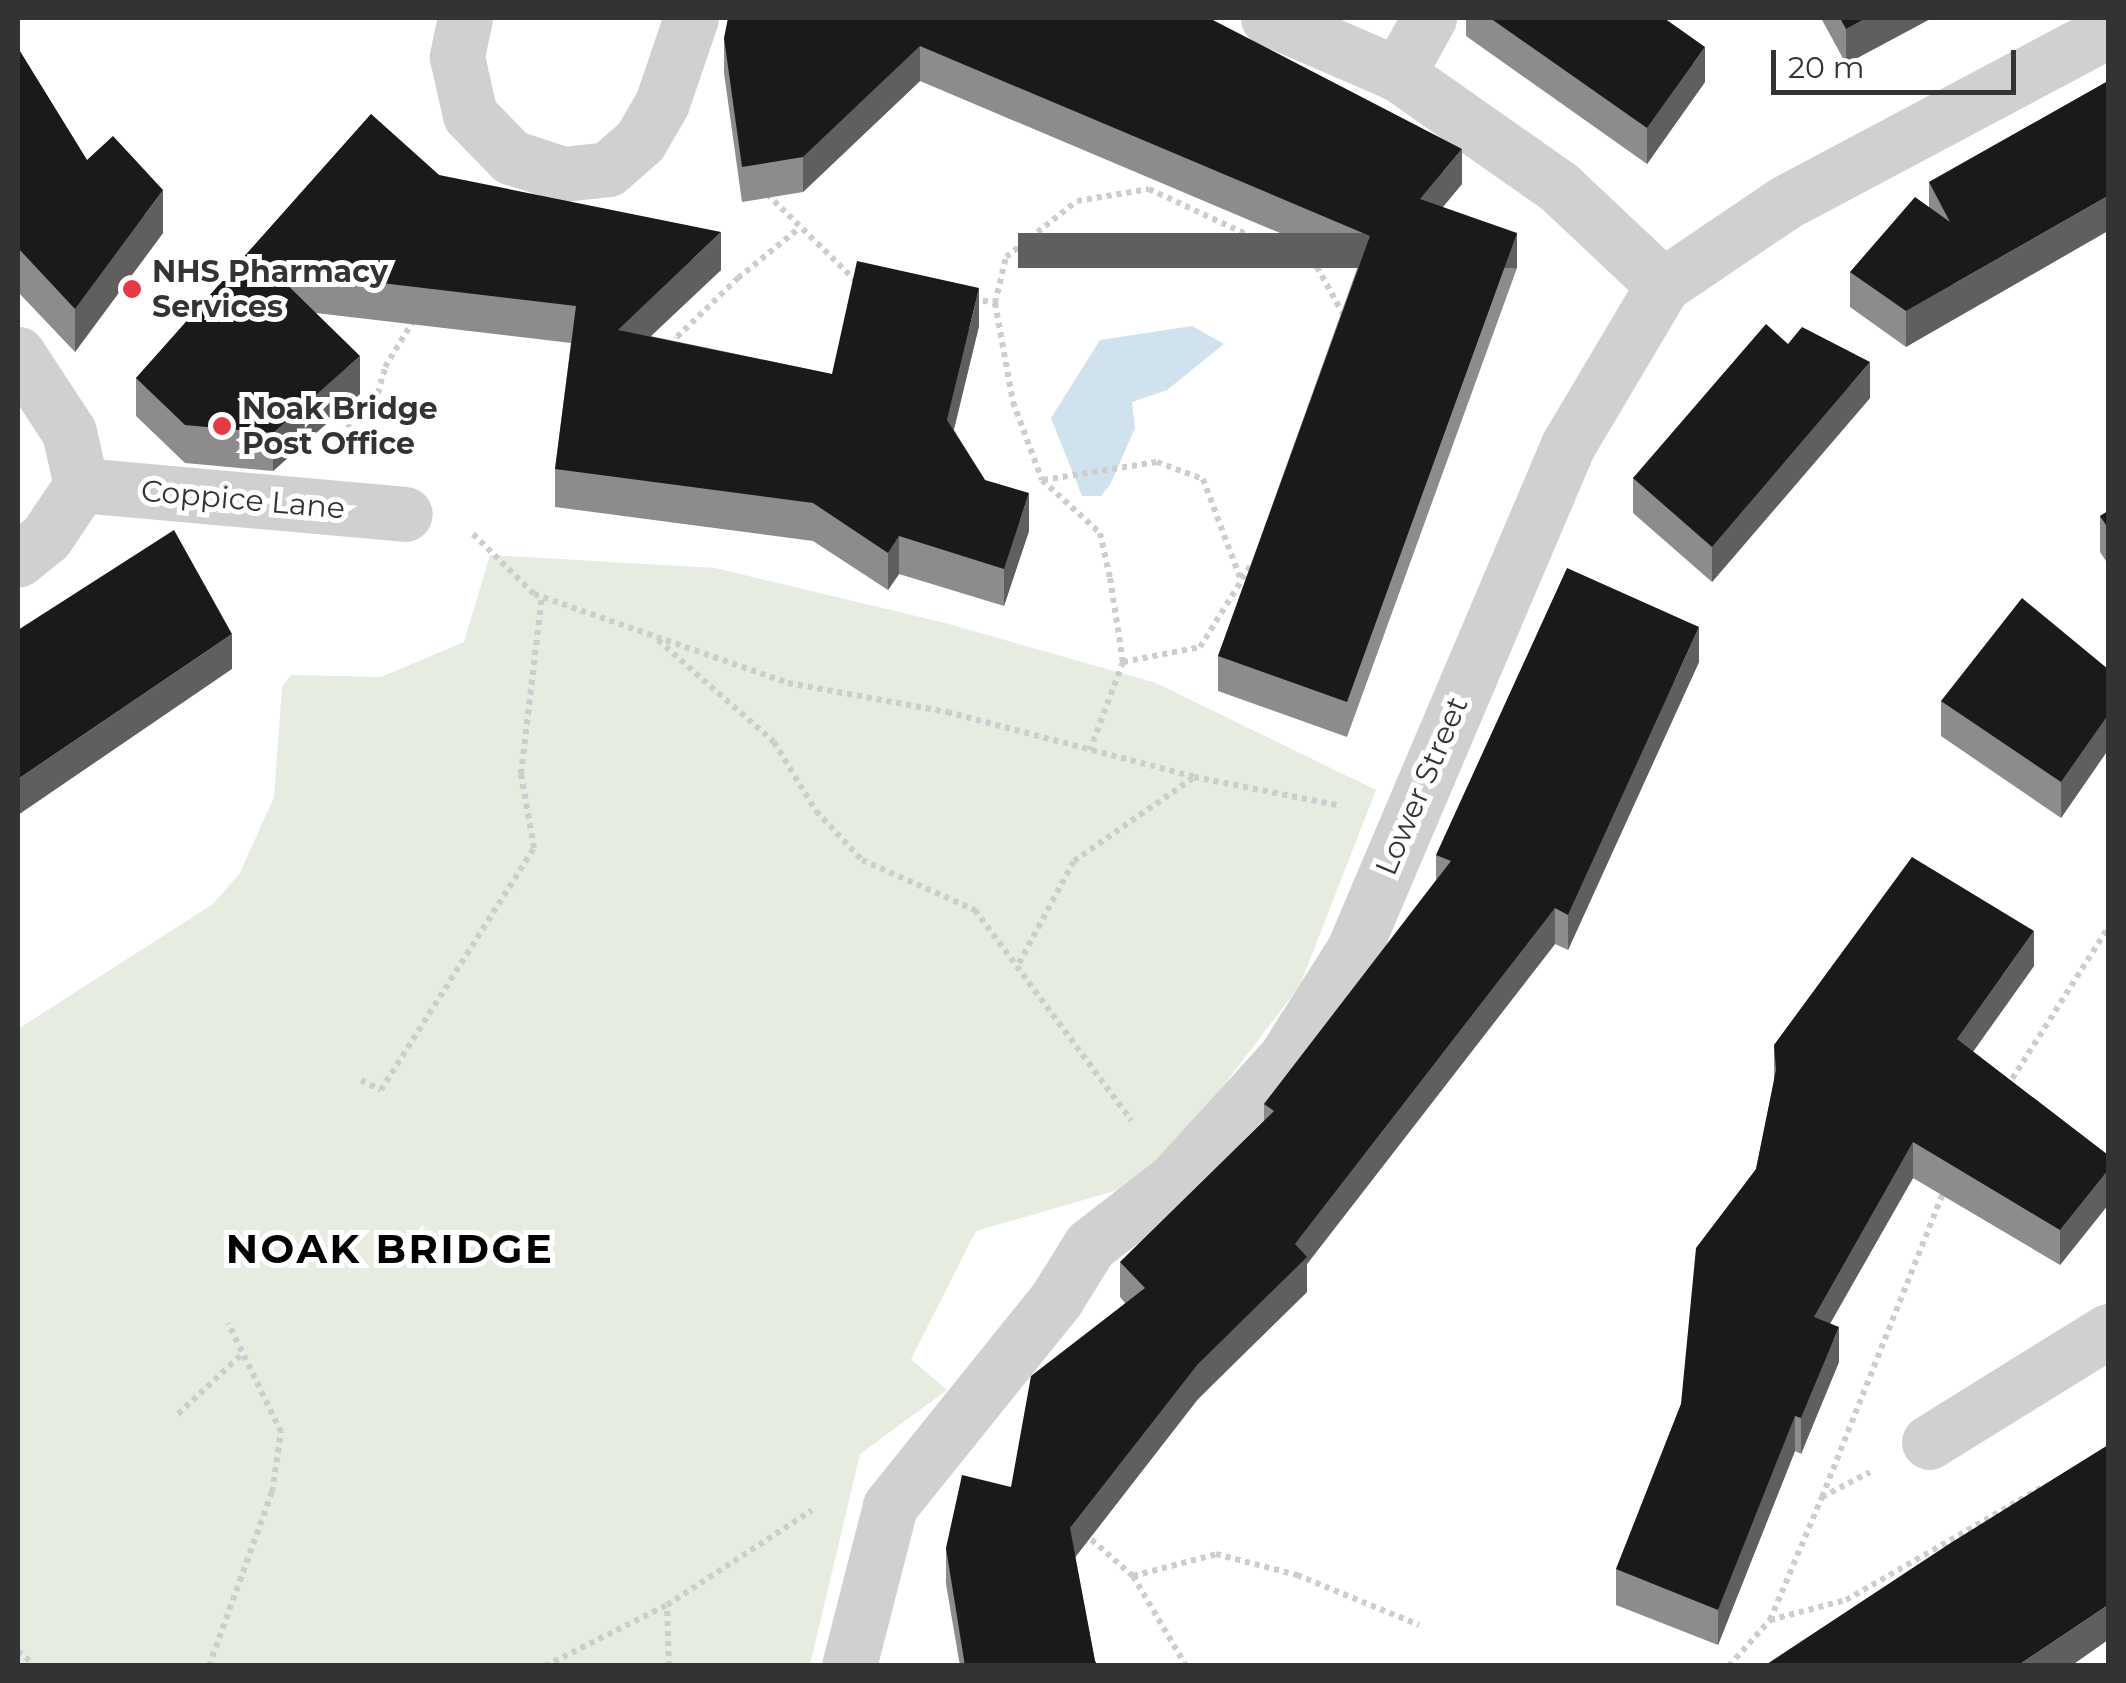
<!DOCTYPE html>
<html>
<head>
<meta charset="utf-8">
<style>
  body { margin:0 }
  #map { position:relative; width:2126px; height:1683px; overflow:hidden; background:#fff; font-family:Montserrat,sans-serif }
  div>[style] { position:absolute }
  [style*='--x'] { left:calc(var(--x)*1px); top:calc(var(--y)*1px); width:calc(var(--w)*1px); rotate:calc(var(--a)*1deg) }
  .green>* { inset:0; background:#e6ecdf }
  .water>* { inset:0; background:#cfe2ee }
  .path>* { height:6px; margin-top:-3px; transform-origin:0; background:repeating-linear-gradient(90deg,#cdcdcd 0 5px,transparent 0 10px) }
  .minor>* { height:55px; margin:-27.5px; padding:0 27.5px; transform-origin:27.5px; border-radius:27.5px; background:#d0d0d0 }
  .wall>* { inset:0; background:#8c8c8c }
  .shaded-wall>* { inset:0; background:#5f5f5f; transform-origin:0 0 }
  .building>* { inset:0; background:#1a1a1a }
  .dots>* { width:28px; height:28px; translate:-50% -50%; box-sizing:border-box; border:5px solid #fff; border-radius:50% }
  span { translate:-50% -50%; white-space:nowrap; text-align:center; line-height:1.15; -webkit-text-stroke:10px #fff; paint-order:stroke }
  .poi-label { font-size:30px; color:#333; font-weight:700 }
  .left { translate:0 -50%; text-align:left }
  .street-label { font-size:30px; color:#333 }
  .district-label { font-size:40px; color:#000; font-weight:700; letter-spacing:2.5px }
  .frame { position:absolute; inset:0; border:20px solid #333; pointer-events:none }
  .scale { position:absolute; left:1771px; top:50px; width:245px; height:45px; box-sizing:border-box; border:5px solid #333; border-top:0; padding-left:12px; font-size:30px; line-height:35px; white-space:nowrap; color:#333; -webkit-text-stroke:8px #fff; paint-order:stroke }
</style>
</head>
<body>
<div id="map">
  <div class="green">
    <i style="clip-path:polygon(490px 555px,715px 568px,945px 623px,1156px 683px,1376px 790px,1300px 985px,1161px 1168px,1118px 1190px,976px 1231px,911px 1359px,947px 1390px,860px 1454px,810px 1665px,18px 1666px,18px 1029px,213px 904px,240px 873px,274px 797px,282px 687px,291px 675px,381px 677px,464px 642px)"></i>
  </div>
  <div class="water">
    <i style="clip-path:polygon(1192px 326px,1224px 344px,1167px 390px,1132px 402px,1135px 428px,1110px 485px,1101px 496px,1082px 496px,1051px 418px,1100px 340px)"></i>
  </div>
  <div class="path">
    <i style="--x:767;--y:194;--w:126;--a:44.4"></i>
    <i style="--x:973;--y:299;--w:22;--a:10"></i>
    <i style="--x:995;--y:303;--w:47;--a:-76.6"></i>
    <i style="--x:1006;--y:257;--w:90;--a:-38.3"></i>
    <i style="--x:1077;--y:201;--w:73;--a:-9.5"></i>
    <i style="--x:1149;--y:189;--w:185;--a:24.9"></i>
    <i style="--x:1317;--y:267;--w:60;--a:60.9"></i>
    <i style="--x:995;--y:303;--w:101;--a:79.7"></i>
    <i style="--x:1013;--y:402;--w:83;--a:69.6"></i>
    <i style="--x:1042;--y:480;--w:79;--a:42.4"></i>
    <i style="--x:1100;--y:533;--w:46;--a:77.5"></i>
    <i style="--x:1110;--y:578;--w:85;--a:81.2"></i>
    <i style="--x:1123;--y:662;--w:94;--a:110.6"></i>
    <i style="--x:674;--y:348;--w:11;--a:-75"></i>
    <i style="--x:677;--y:337;--w:85;--a:-44"></i>
    <i style="--x:738;--y:278;--w:77;--a:-39.2"></i>
    <i style="--x:340;--y:435;--w:47;--a:-42.4"></i>
    <i style="--x:375;--y:403;--w:37;--a:-74"></i>
    <i style="--x:385;--y:367;--w:57;--a:-58.5"></i>
    <i style="--x:1043;--y:480;--w:115;--a:-9"></i>
    <i style="--x:1157;--y:462;--w:49;--a:20.3"></i>
    <i style="--x:1203;--y:479;--w:108;--a:69.4"></i>
    <i style="--x:473;--y:534;--w:86;--a:44.5"></i>
    <i style="--x:534;--y:594;--w:269;--a:19.3"></i>
    <i style="--x:788;--y:683;--w:162;--a:10.3"></i>
    <i style="--x:947;--y:712;--w:255;--a:14.7"></i>
    <i style="--x:1194;--y:777;--w:146;--a:11.1"></i>
    <i style="--x:658;--y:640;--w:154;--a:41.3"></i>
    <i style="--x:774;--y:742;--w:81;--a:58.7"></i>
    <i style="--x:816;--y:811;--w:67;--a:46.8"></i>
    <i style="--x:862;--y:860;--w:124;--a:23.9"></i>
    <i style="--x:975;--y:910;--w:262;--a:53.4"></i>
    <i style="--x:1123;--y:662;--w:78;--a:-11"></i>
    <i style="--x:1200;--y:647;--w:100;--a:-58.1"></i>
    <i style="--x:1019;--y:963;--w:116;--a:-61.7"></i>
    <i style="--x:1074;--y:861;--w:145;--a:-34.9"></i>
    <i style="--x:361;--y:1080;--w:22;--a:27"></i>
    <i style="--x:381;--y:1090;--w:286;--a:-57.7"></i>
    <i style="--x:534;--y:848;--w:75;--a:-100"></i>
    <i style="--x:521;--y:774;--w:179;--a:-83.3"></i>
    <i style="--x:2007;--y:1087;--w:188;--a:-57.6"></i>
    <i style="--x:178;--y:1414;--w:89;--a:-43.2"></i>
    <i style="--x:1822;--y:1497;--w:329;--a:-68.3"></i>
    <i style="--x:1084;--y:1533;--w:65;--a:41.3"></i>
    <i style="--x:1133;--y:1576;--w:104;--a:59.5"></i>
    <i style="--x:1133;--y:1576;--w:86;--a:-14.8"></i>
    <i style="--x:1216;--y:1554;--w:84;--a:14.5"></i>
    <i style="--x:1297;--y:1575;--w:132;--a:22.3"></i>
    <i style="--x:1770;--y:1620;--w:79;--a:-14.7"></i>
    <i style="--x:1846;--y:1600;--w:225;--a:-29.9"></i>
    <i style="--x:18;--y:1651;--w:23;--a:41"></i>
    <i style="--x:209;--y:1666;--w:185;--a:-70.1"></i>
    <i style="--x:272;--y:1492;--w:61;--a:-81.5"></i>
    <i style="--x:281;--y:1432;--w:121;--a:-115.9"></i>
    <i style="--x:545;--y:1666;--w:136;--a:-26.6"></i>
    <i style="--x:669;--y:1666;--w:61;--a:-91.9"></i>
    <i style="--x:667;--y:1605;--w:173;--a:-33.2"></i>
    <i style="--x:1729;--y:1666;--w:62;--a:-48.3"></i>
    <i style="--x:1770;--y:1620;--w:134;--a:-67.1"></i>
    <i style="--x:1822;--y:1497;--w:54;--a:-27.5"></i>
  </div>
  <div class="minor">
    <i style="--x:465;--y:18;--w:40;--a:102"></i>
    <i style="--x:457;--y:57;--w:59;--a:77.4"></i>
    <i style="--x:470;--y:115;--w:59;--a:45.7"></i>
    <i style="--x:511;--y:157;--w:55;--a:18.1"></i>
    <i style="--x:563;--y:174;--w:45;--a:-6.3"></i>
    <i style="--x:608;--y:169;--w:43;--a:-41.2"></i>
    <i style="--x:640;--y:141;--w:44;--a:-59.9"></i>
    <i style="--x:662;--y:103;--w:90;--a:-71.2"></i>
    <i style="--x:1268;--y:18;--w:142;--a:23.3"></i>
    <i style="--x:1398;--y:74;--w:198;--a:35.1"></i>
    <i style="--x:1560;--y:188;--w:141;--a:43.3"></i>
    <i style="--x:1398;--y:74;--w:64;--a:-61"></i>
    <i style="--x:18;--y:354;--w:93;--a:56.8"></i>
    <i style="--x:69;--y:432;--w:54;--a:77.2"></i>
    <i style="--x:81;--y:485;--w:63;--a:123.9"></i>
    <i style="--x:46;--y:537;--w:36;--a:141"></i>
    <i style="--x:81;--y:485;--w:325;--a:5.1"></i>
    <i style="--x:1929;--y:1442;--w:211;--a:-31.8"></i>
    <i style="--x:849;--y:1666;--w:165;--a:-75.6"></i>
    <i style="--x:890;--y:1506;--w:267;--a:-51.2"></i>
    <i style="--x:1057;--y:1298;--w:62;--a:-58.1"></i>
    <i style="--x:1090;--y:1245;--w:106;--a:-37.7"></i>
    <i style="--x:1174;--y:1180;--w:165;--a:-47.7"></i>
    <i style="--x:1285;--y:1058;--w:127;--a:-57.6"></i>
    <i style="--x:1353;--y:951;--w:550;--a:-66.98"></i>
    <i style="--x:1568;--y:445;--w:186;--a:-59.3"></i>
    <i style="--x:1663;--y:285;--w:146;--a:-34.1"></i>
    <i style="--x:1784;--y:203;--w:367;--a:-28"></i>
  </div>
  <div class="wall">
    <i style="clip-path:polygon(1209px 18px,1462px 184px,1443px 207px,1517px 268px,1347px 737px,1218px 691px,1218px 656px,1358px 266px,920px 81px,803px 192px,742px 202px,724px 73px,724px 38px)"></i>
    <i style="clip-path:polygon(1466px 18px,1664px 18px,1705px 82px,1647px 164px,1466px 36px)"></i>
    <i style="clip-path:polygon(1821px 18px,1932px 18px,1846px 64px)"></i>
    <i style="clip-path:polygon(18px 48px,87px 160px,163px 233px,75px 352px,18px 292px)"></i>
    <i style="clip-path:polygon(2108px 81px,1906px 347px,1850px 307px,1850px 272px,1929px 207px,1929px 182px)"></i>
    <i style="clip-path:polygon(371px 114px,439px 175px,721px 270px,651px 336px,832px 374px,979px 326px,954px 430px,985px 480px,1029px 531px,1004px 606px,899px 574px,888px 590px,813px 541px,555px 507px,555px 469px,571px 343px,316px 313px,360px 394px,273px 471px,185px 463px,136px 416px,136px 378px)"></i>
    <i style="clip-path:polygon(1788px 344px,1870px 398px,1712px 582px,1633px 513px,1633px 478px)"></i>
    <i style="clip-path:polygon(2108px 511px,2108px 564px,2100px 552px,2100px 516px)"></i>
    <i style="clip-path:polygon(1699px 662px,1568px 950px,1555px 944px,1307px 1264px,1307px 1292px,1198px 1399px,1075px 1557px,1095px 1661px,1098px 1666px,960px 1666px,946px 1584px,946px 1548px,1011px 1487px,1125px 1303px,1120px 1297px,1120px 1262px,1264px 1121px,1264px 1104px,1436px 880px,1436px 855px)"></i>
    <i style="clip-path:polygon(2108px 669px,2108px 750px,2061px 818px,1941px 736px,1941px 701px)"></i>
    <i style="clip-path:polygon(2034px 966px,1973px 1052px,2108px 1155px,2108px 1205px,2060px 1265px,1913px 1178px,1830px 1323px,1839px 1362px,1801px 1454px,1795px 1451px,1718px 1645px,1616px 1605px,1616px 1569px,1681px 1404px,1756px 1169px,1774px 1081px,1774px 1045px)"></i>
  </div>
  <div class="shaded-wall">
    <i style="clip-path:polygon(1866px 18px,1932px 18px,1846px 64px,1846px 29px)"></i>
    <i style="clip-path:polygon(920px 46px,920px 81px,803px 192px,803px 157px)"></i>
    <i style="clip-path:polygon(1705px 47px,1705px 82px,1647px 164px,1647px 128px)"></i>
    <i style="clip-path:polygon(1462px 149px,1462px 184px,1420px 234px,1420px 199px)"></i>
    <i style="clip-path:polygon(163px 190px,163px 233px,75px 352px,75px 309px)"></i>
    <i style="clip-path:polygon(2108px 196px,2108px 231px,1906px 347px,1906px 311px)"></i>
    <i style="clip-path:polygon(721px 232px,721px 270px,618px 367px,618px 330px)"></i>
    <i style="left:1517px;top:233px;width:35px;height:499px;rotate:90deg"></i>
    <i style="clip-path:polygon(979px 288px,979px 326px,947px 457px,947px 420px)"></i>
    <i style="clip-path:polygon(360px 356px,360px 394px,273px 471px,273px 433px)"></i>
    <i style="clip-path:polygon(1870px 362px,1870px 398px,1712px 582px,1712px 547px)"></i>
    <i style="clip-path:polygon(1029px 493px,1029px 531px,1004px 606px,1004px 569px)"></i>
    <i style="clip-path:polygon(899px 536px,899px 574px,888px 590px,888px 553px)"></i>
    <i style="clip-path:polygon(1699px 627px,1699px 662px,1568px 950px,1568px 915px)"></i>
    <i style="clip-path:polygon(232px 634px,232px 669px,18px 815px,18px 779px)"></i>
    <i style="clip-path:polygon(2108px 715px,2108px 750px,2061px 818px,2061px 782px)"></i>
    <i style="clip-path:polygon(1555px 908px,1555px 944px,1307px 1264px,1307px 1292px,1198px 1399px,1070px 1564px,1070px 1528px,1198px 1364px,1295px 1244px)"></i>
    <i style="clip-path:polygon(2034px 931px,2034px 966px,1957px 1074px,1957px 1039px)"></i>
    <i style="clip-path:polygon(1913px 1142px,1913px 1178px,1814px 1352px,1814px 1317px)"></i>
    <i style="clip-path:polygon(2108px 1170px,2108px 1205px,2060px 1265px,2060px 1230px)"></i>
    <i style="clip-path:polygon(1839px 1327px,1839px 1362px,1801px 1454px,1801px 1418px)"></i>
    <i style="clip-path:polygon(1795px 1416px,1795px 1451px,1718px 1645px,1718px 1610px)"></i>
    <i style="clip-path:polygon(2108px 1605px,2108px 1640px,2071px 1666px,2017px 1666px)"></i>
  </div>
  <div class="building">
    <i style="clip-path:polygon(728px 18px,1209px 18px,1462px 149px,1420px 199px,1517px 233px,1347px 702px,1218px 656px,1370px 236px,920px 46px,803px 157px,742px 167px,724px 38px)"></i>
    <i style="clip-path:polygon(1490px 18px,1664px 18px,1705px 47px,1647px 128px)"></i>
    <i style="clip-path:polygon(1840px 18px,1866px 18px,1846px 29px)"></i>
    <i style="clip-path:polygon(18px 48px,87px 160px,113px 136px,163px 190px,75px 309px,18px 248px)"></i>
    <i style="clip-path:polygon(2108px 81px,2108px 196px,1906px 311px,1850px 272px,1915px 197px,1950px 222px,1929px 182px)"></i>
    <i style="clip-path:polygon(371px 114px,439px 175px,721px 232px,618px 330px,832px 374px,857px 261px,979px 288px,947px 420px,985px 480px,1029px 493px,1004px 569px,899px 536px,888px 553px,813px 503px,555px 469px,576px 306px,272px 270px,360px 356px,273px 433px,185px 425px,136px 378px)"></i>
    <i style="clip-path:polygon(1766px 324px,1788px 344px,1802px 327px,1870px 362px,1712px 547px,1633px 478px)"></i>
    <i style="clip-path:polygon(2108px 511px,2108px 528px,2100px 516px)"></i>
    <i style="clip-path:polygon(174px 530px,232px 634px,18px 779px,18px 630px)"></i>
    <i style="clip-path:polygon(1567px 568px,1699px 627px,1568px 915px,1555px 908px,1295px 1244px,1307px 1257px,1198px 1364px,1070px 1528px,1095px 1661px,1098px 1666px,965px 1666px,946px 1548px,962px 1475px,1011px 1487px,1031px 1376px,1145px 1288px,1120px 1262px,1274px 1111px,1264px 1104px,1451px 861px,1436px 855px)"></i>
    <i style="clip-path:polygon(2022px 598px,2108px 669px,2108px 715px,2061px 782px,1941px 701px)"></i>
    <i style="clip-path:polygon(1912px 857px,2034px 931px,1957px 1039px,2108px 1155px,2108px 1170px,2060px 1230px,1913px 1142px,1814px 1317px,1839px 1327px,1801px 1418px,1795px 1416px,1718px 1610px,1616px 1569px,1681px 1404px,1696px 1248px,1756px 1169px,1776px 1070px,1774px 1045px)"></i>
    <i style="clip-path:polygon(2108px 1445px,2108px 1605px,2017px 1666px,1764px 1666px,1949px 1544px)"></i>
  </div>
  <div class="dots">
    <i style="left:132px;top:289px;background:#e63946"></i>
    <i style="left:222px;top:426px;background:#e63946"></i>
  </div>
  <div class="poi-label">
    <span class="left" style="left:152px;top:289px">NHS Pharmacy<br>Services</span>
    <span class="left" style="left:242px;top:426px">Noak Bridge<br>Post Office</span>
  </div>
  <div class="street-label">
    <span style="left:243px;top:500px;rotate:5deg">Coppice Lane</span>
    <span style="left:1422px;top:786px;rotate:-67deg">Lower Street</span>
  </div>
  <div class="district-label">
    <span style="left:390px;top:1249px">NOAK BRIDGE</span>
  </div>
  <div class="frame"></div>
  <div class="scale">20 m</div>
</div>
</body>
</html>
